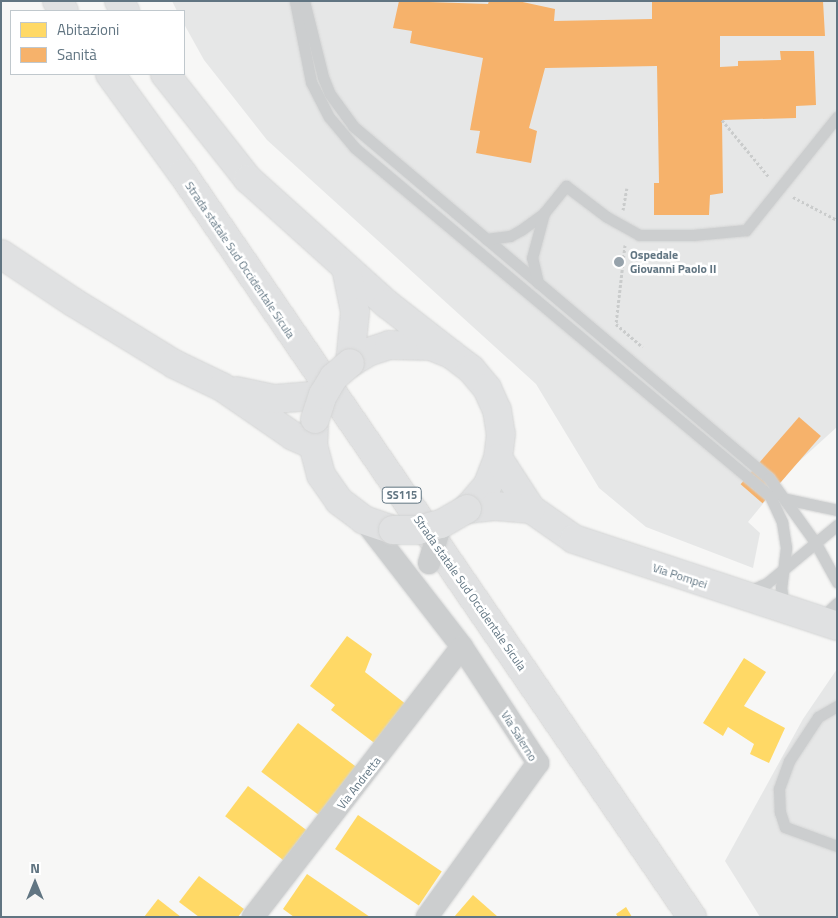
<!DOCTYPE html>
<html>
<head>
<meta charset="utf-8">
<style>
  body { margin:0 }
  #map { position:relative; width:838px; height:918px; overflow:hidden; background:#f7f7f6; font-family:"Titillium Web",sans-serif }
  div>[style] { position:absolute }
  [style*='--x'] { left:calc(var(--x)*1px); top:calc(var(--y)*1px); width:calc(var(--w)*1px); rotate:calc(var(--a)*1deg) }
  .built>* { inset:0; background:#e6e7e7 }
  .homes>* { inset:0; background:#ffd966; transform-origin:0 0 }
  .health>* { inset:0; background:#f6b26b; transform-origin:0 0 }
  .path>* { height:3px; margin-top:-1.5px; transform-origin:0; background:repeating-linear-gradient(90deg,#cacccc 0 2.5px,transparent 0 5px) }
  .roads { filter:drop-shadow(0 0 1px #d3d4d4) drop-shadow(0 0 1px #d3d4d4) }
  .lane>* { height:11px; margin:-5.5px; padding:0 5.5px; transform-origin:5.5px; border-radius:5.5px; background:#cccecf }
  .street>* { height:22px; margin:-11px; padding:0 11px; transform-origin:11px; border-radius:11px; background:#cccecf }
  .secondary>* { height:28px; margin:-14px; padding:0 14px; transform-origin:14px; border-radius:14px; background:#e0e1e2 }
  .primary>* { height:28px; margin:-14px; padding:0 14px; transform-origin:14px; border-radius:14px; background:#e0e1e2 }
  .bridges { filter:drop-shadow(0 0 1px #d3d4d4) drop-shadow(0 0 1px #d3d4d4) }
  .street-bridge>* { height:22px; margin:-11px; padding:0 11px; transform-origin:11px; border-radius:11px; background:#cccecf }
  .secondary-bridge>* { height:28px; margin:-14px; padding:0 14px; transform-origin:14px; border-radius:14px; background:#e0e1e2 }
  .dots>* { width:14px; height:14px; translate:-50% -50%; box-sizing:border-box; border:2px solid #fff; border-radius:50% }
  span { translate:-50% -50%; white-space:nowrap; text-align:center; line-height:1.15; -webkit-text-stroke:5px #fff; paint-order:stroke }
  .shield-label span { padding:1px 4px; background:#fff; border:1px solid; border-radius:4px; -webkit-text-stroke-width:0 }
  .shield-label { font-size:11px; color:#617582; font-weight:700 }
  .poi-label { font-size:12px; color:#617582; font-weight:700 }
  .left { translate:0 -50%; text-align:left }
  .street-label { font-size:12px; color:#617582 }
  .frame { position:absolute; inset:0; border:2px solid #617582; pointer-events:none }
  .legend { position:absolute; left:10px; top:10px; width:175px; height:65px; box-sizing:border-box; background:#fff; border:1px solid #c0c8cd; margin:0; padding:6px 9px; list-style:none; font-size:15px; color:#617582 }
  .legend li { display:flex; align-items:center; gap:10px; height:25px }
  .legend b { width:25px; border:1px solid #c0c8cd }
  .north { position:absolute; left:10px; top:858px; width:50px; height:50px; -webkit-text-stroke:4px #fff; paint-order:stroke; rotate:0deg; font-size:14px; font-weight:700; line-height:20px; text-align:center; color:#617582 }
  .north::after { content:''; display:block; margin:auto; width:18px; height:22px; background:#617582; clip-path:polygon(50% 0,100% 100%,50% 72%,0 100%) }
</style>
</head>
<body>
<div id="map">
  <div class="built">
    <i style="clip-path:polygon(172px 1px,837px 1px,837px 427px,794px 466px,748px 522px,760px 533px,753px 568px,646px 527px,599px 488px,536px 384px,267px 140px,204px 60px,184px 24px,184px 11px,177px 11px)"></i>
    <i style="clip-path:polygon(837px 669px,837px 917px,760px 917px,725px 861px,803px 719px)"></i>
  </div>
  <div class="homes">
    <i style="clip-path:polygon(347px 636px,372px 654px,365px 672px,407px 705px,377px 745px,331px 710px,335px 705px,310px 686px)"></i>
    <i style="clip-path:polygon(744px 658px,766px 672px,744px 706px,785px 728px,769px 763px,750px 754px,754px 744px,728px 727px,723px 736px,703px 723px)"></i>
    <i style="left:298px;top:723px;width:74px;height:61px;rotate:37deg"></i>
    <i style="left:248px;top:786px;width:73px;height:38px;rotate:37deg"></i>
    <i style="left:358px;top:815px;width:101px;height:41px;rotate:34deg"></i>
    <i style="clip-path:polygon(307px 874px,370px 917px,294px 917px,283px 909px)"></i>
    <i style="clip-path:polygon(199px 876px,244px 909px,238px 917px,199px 917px,179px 902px)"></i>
    <i style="clip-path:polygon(473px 895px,498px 917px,454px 917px)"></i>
    <i style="clip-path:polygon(158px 899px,181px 917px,144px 917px)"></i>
    <i style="clip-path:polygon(626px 907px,632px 917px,618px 917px,616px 914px)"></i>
  </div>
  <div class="health">
    <i style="clip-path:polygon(399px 1px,488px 4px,489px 1px,518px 1px,555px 9px,554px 21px,652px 19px,652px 1px,823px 1px,825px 36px,720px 36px,720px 67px,738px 66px,738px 61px,781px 60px,780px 51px,814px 51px,816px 105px,796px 106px,796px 118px,722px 120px,723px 193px,710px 195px,709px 215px,654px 215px,654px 183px,659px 183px,657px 66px,545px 68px,529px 128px,537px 131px,531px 163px,476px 153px,480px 131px,470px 130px,483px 58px,410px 43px,412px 31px,393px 28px)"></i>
    <i style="left:799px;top:417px;width:29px;height:89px;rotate:41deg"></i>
  </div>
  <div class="path">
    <i style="--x:722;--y:120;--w:74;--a:50.5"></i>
    <i style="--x:793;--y:197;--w:50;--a:27.6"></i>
    <i style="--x:623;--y:210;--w:22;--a:-80"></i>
    <i style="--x:625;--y:245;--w:80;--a:96.5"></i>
    <i style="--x:616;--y:324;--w:35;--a:41"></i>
  </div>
  <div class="roads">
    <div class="lane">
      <i style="--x:295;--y:1;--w:83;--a:78.8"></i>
      <i style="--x:311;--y:82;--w:39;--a:63"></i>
      <i style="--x:329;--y:117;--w:40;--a:50"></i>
      <i style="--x:355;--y:148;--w:542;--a:39.98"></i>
      <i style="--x:770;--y:496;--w:29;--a:65"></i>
      <i style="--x:782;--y:522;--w:26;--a:81"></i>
      <i style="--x:786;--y:548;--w:39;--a:97"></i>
      <i style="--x:781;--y:587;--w:21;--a:82"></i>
      <i style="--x:304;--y:1;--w:78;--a:76"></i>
      <i style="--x:323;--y:77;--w:18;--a:68"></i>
      <i style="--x:330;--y:94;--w:39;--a:54"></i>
      <i style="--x:353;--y:126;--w:545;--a:40.24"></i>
      <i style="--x:769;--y:478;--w:79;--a:54.3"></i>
      <i style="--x:815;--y:542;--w:46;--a:61.2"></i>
      <i style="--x:486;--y:239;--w:24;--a:-7"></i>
      <i style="--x:510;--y:236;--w:13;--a:-29"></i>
      <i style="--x:521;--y:230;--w:29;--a:-36"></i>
      <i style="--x:544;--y:213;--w:35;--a:-51"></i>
      <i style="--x:566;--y:186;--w:51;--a:37.1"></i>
      <i style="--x:607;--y:217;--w:37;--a:29"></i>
      <i style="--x:639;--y:235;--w:54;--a:0"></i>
      <i style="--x:693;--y:235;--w:53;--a:-5.4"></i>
      <i style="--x:746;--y:230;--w:145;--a:-51.2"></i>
      <i style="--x:538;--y:283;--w:26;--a:-103"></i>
      <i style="--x:532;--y:258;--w:47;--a:-75.1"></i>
      <i style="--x:786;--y:499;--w:52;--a:12.2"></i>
      <i style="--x:747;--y:592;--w:22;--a:-24"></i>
      <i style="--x:767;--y:583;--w:91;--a:-39.6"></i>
      <i style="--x:820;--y:619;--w:23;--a:-43"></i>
      <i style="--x:837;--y:706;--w:22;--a:150"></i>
      <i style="--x:818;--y:717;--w:53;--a:123.4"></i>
      <i style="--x:789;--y:761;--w:30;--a:110"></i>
      <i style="--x:779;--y:789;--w:23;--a:88"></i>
      <i style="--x:780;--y:812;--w:16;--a:72"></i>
      <i style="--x:785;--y:827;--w:55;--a:20.1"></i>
    </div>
    <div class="street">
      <i style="--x:364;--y:520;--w:160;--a:52.3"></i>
      <i style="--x:462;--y:647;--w:139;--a:56.8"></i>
      <i style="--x:538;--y:763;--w:190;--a:125.8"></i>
      <i style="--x:253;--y:917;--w:341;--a:-52.3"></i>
    </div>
    <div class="secondary">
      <i style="--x:1;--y:254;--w:87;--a:33.7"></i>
      <i style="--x:73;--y:302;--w:119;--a:31.5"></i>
      <i style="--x:174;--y:364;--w:53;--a:25.6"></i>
      <i style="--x:222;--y:387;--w:86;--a:34.6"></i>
      <i style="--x:293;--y:436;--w:22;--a:24"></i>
      <i style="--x:350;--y:363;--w:21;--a:-31"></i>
      <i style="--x:368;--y:352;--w:22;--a:-18"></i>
      <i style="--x:389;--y:345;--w:42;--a:1.4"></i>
      <i style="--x:431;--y:346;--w:22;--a:22"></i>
      <i style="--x:451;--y:354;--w:25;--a:37"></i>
      <i style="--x:471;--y:369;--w:25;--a:50"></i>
      <i style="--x:487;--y:388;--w:24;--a:66"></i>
      <i style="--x:497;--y:410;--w:24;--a:81"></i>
      <i style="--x:501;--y:434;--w:24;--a:97"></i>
      <i style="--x:498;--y:458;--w:30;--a:111"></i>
      <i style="--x:487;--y:486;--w:30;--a:131"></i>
      <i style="--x:236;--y:391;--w:40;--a:12"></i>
      <i style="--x:275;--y:399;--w:48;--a:-4.8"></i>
      <i style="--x:314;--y:428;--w:17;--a:93"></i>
      <i style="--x:313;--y:445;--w:31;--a:75"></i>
      <i style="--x:321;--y:475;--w:32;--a:55"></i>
      <i style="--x:339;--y:501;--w:31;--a:37"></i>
      <i style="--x:364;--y:520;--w:31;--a:19"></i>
      <i style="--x:498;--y:458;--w:61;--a:57.1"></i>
      <i style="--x:531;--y:509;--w:52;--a:34.9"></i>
      <i style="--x:574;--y:539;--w:277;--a:18.3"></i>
      <i style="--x:467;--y:509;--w:28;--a:-6"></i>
      <i style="--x:495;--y:506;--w:36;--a:5"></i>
    </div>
    <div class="primary">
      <i style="--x:57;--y:1;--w:12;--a:55"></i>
      <i style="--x:119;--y:1;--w:12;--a:59"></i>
      <i style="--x:110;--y:74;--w:122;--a:54"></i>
      <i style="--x:182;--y:173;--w:902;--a:55.57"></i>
      <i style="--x:165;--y:74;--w:134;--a:51.7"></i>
      <i style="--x:248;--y:179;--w:187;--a:42"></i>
      <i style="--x:387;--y:304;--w:81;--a:38"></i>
      <i style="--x:346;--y:268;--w:45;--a:78.4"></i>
      <i style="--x:355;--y:312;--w:51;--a:95.6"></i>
    </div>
  </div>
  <div class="bridges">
    <div class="street-bridge">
      <i style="--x:429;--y:563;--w:41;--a:-72.9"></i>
    </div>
    <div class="secondary-bridge">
      <i style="--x:315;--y:419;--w:25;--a:-72"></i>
      <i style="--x:323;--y:395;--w:21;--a:-59"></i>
      <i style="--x:334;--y:377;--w:21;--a:-41"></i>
      <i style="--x:393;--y:530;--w:25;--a:0"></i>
      <i style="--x:418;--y:530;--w:24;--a:-15"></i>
      <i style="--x:441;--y:524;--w:30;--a:-30"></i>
    </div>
  </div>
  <div class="dots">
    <i style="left:619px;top:262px;background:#96a2ab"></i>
  </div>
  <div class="shield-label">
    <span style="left:402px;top:495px">SS115</span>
  </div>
  <div class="poi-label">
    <span class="left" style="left:630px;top:262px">Ospedale<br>Giovanni Paolo II</span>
  </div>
  <div class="street-label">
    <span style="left:240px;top:260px;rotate:56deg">Strada statale Sud Occidentale Sicula</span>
    <span style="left:680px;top:576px;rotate:18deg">Via Pompei</span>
    <span style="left:470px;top:593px;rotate:55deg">Strada statale Sud Occidentale Sicula</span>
    <span style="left:519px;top:736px;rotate:58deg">Via Salerno</span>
    <span style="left:359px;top:783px;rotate:-52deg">Via Andretta</span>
  </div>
  <div class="frame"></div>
  <ul class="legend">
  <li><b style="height:14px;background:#ffd966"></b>Abitazioni</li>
  <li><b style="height:14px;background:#f6b26b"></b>Sanità</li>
  </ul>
  <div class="north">N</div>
</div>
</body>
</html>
